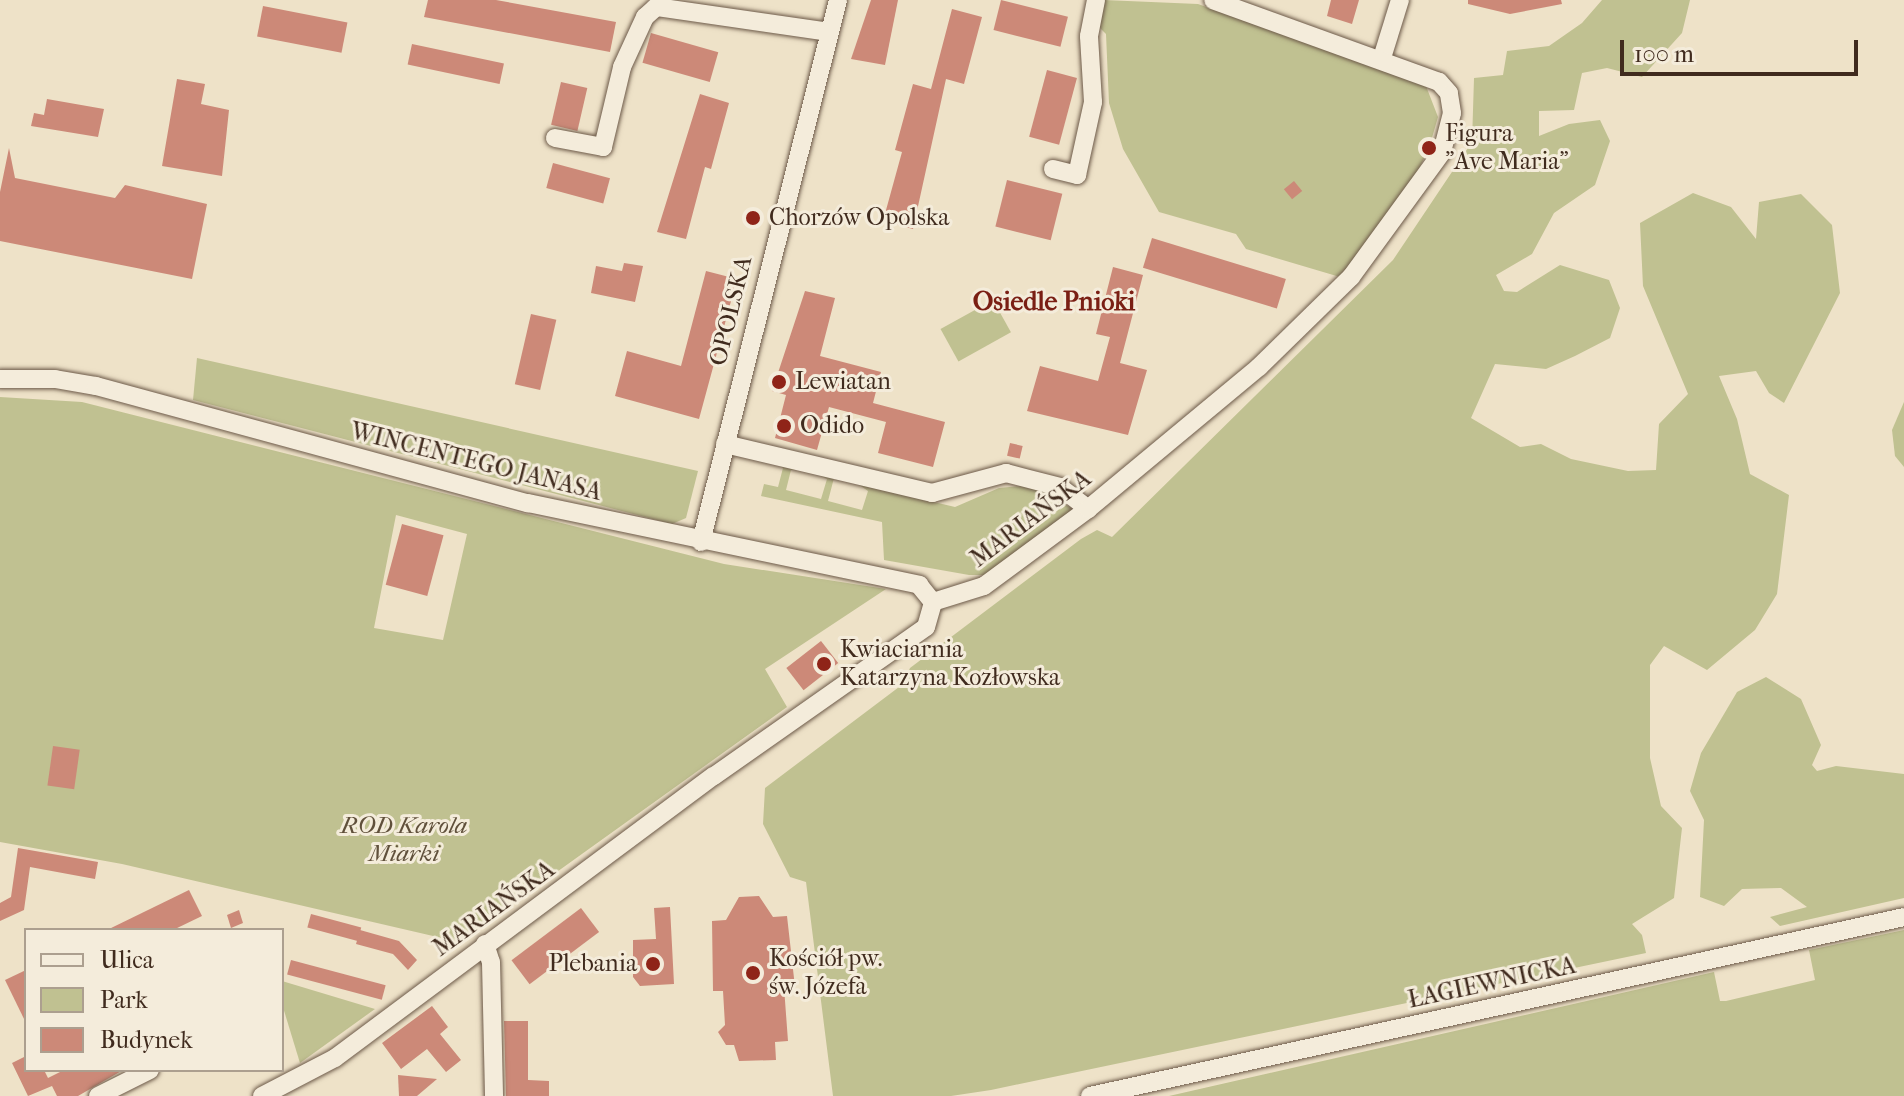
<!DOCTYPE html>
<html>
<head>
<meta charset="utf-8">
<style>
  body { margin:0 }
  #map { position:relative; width:1904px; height:1096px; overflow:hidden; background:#eee2c8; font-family:"IM FELL French Canon",serif }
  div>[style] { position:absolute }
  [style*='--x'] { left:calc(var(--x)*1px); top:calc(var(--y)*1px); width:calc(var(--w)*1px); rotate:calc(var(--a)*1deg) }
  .green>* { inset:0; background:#c0c191; transform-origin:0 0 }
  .building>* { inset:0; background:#cc8978; transform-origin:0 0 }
  .roads { filter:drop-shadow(0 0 2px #6c5948) drop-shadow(0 0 2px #6c5948) }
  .minor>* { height:18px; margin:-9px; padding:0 9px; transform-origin:9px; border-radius:9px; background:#f4ecdb }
  .dots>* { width:22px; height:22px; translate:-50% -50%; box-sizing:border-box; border:4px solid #f4ecdb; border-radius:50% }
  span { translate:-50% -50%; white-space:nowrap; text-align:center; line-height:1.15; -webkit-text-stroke:6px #f4ecdb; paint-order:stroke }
  .poi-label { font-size:24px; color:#402b1e }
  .left { translate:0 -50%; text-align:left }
  .right { translate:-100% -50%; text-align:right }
  .street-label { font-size:24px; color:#402b1e }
  .park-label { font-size:24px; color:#60503b; font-style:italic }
  .neighbourhood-label { font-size:26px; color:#7a1f14; font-weight:700 }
  .legend { position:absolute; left:24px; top:928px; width:260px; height:144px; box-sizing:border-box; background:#f4ecdb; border:2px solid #ac9f8f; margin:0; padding:10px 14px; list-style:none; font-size:24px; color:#402b1e }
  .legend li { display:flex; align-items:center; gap:16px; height:40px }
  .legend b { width:40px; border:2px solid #ac9f8f }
  .scale { position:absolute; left:1620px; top:40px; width:238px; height:36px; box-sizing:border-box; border:4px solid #402b1e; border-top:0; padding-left:10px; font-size:24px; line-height:28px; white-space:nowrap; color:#402b1e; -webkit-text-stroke:6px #f4ecdb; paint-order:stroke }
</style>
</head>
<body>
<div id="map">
  <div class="green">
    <i style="clip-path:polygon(1104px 0,1198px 4px,1426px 86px,1438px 117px,1429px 148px,1416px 175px,1340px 277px,1246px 249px,1236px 234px,1159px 212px,1123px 149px,1109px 103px,1106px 34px,1098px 26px)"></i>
    <i style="clip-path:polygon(1602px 0,1690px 0,1682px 33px,1642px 77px,1607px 68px,1582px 73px,1574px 110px,1539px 111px,1539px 136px,1569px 124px,1600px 120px,1610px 141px,1595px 185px,1554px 213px,1532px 254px,1496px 275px,1504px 291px,1517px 292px,1560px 265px,1609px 280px,1620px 308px,1610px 338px,1575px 356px,1546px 369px,1495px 364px,1471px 418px,1520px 447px,1541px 444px,1571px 459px,1628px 471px,1656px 470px,1659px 424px,1688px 394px,1643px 286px,1640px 223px,1693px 193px,1731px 207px,1756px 239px,1759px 202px,1801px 194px,1832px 225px,1840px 293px,1784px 403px,1769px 393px,1756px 371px,1719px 376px,1737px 419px,1750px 474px,1789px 495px,1777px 594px,1755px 630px,1707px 670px,1664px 646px,1650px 665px,1650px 758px,1661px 806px,1682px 828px,1674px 898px,1632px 924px,1642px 935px,1646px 953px,991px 1090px,951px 1096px,833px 1096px,806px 882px,790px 877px,763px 824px,765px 788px,903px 684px,910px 668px,1081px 539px,1097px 530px,1112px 537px,1393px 260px,1472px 142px,1474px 78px,1503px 75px,1507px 51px,1549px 46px,1582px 23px)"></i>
    <i style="left:993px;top:300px;width:37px;height:60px;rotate:61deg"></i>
    <i style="clip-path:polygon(197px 358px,698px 471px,686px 518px,672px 524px,193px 400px)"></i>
    <i style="clip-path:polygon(evenodd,0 397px,82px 402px,724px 564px,886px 589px,765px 669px,787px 707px,459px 942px,122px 864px,0 842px,0 397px,396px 515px,467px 534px,443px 640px,374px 628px,396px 515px)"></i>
    <i style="clip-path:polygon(1904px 402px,1904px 467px,1895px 456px,1892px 430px)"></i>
    <i style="clip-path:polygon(774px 462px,802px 469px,791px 470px,786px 490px,821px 499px,827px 479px,815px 473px,834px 478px,828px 501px,862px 510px,868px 491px,858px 484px,955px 507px,999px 488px,1021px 486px,1042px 489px,1071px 508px,1070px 515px,986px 575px,969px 575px,884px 560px,882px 522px,761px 496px,764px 484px,778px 487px,783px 468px)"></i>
    <i style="clip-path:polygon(1766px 677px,1801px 699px,1821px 745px,1812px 765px,1817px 771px,1836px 766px,1904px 774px,1904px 898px,1780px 926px,1770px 917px,1807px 907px,1781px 888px,1742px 889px,1724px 906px,1700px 897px,1704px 820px,1690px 791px,1701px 753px,1737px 692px)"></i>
    <i style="clip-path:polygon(1904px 930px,1904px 1096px,1169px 1096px,1714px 972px,1720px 1001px,1726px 1001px,1815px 980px,1809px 950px)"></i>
    <i style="clip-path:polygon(282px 981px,375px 1009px,300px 1063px,282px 1004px)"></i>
  </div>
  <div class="building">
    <i style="clip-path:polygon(428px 0,496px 0,616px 22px,610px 52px,424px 17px)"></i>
    <i style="clip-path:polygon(871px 0,898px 0,885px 65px,851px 59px)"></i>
    <i style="left:1001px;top:0;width:69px;height:31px;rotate:14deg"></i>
    <i style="clip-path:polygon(1331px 0,1359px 0,1352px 24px,1327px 16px)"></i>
    <i style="clip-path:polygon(1468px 0,1561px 0,1562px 4px,1510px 14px,1468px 4px)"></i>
    <i style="left:263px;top:6px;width:86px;height:31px;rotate:11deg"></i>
    <i style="clip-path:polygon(952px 9px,982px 17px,964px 84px,946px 79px,913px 229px,883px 221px,902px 152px,895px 150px,913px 84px,931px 89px)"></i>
    <i style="left:651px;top:33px;width:70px;height:31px;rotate:16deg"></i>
    <i style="left:412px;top:44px;width:94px;height:21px;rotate:12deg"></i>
    <i style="left:1047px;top:70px;width:31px;height:69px;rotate:15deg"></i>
    <i style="clip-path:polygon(177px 79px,205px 84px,201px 104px,229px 110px,222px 176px,162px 166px)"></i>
    <i style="left:561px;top:82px;width:27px;height:44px;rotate:13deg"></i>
    <i style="clip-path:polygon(700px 94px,729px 103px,711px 169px,705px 167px,686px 239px,657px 232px)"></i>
    <i style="clip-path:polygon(47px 99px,104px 109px,98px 137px,31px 126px,34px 113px,44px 115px)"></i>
    <i style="clip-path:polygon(9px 148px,15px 178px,115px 198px,125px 185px,207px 204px,192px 279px,0 241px,0 192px)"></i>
    <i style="left:553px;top:163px;width:59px;height:26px;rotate:15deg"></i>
    <i style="left:1007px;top:180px;width:57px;height:48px;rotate:14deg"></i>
    <i style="left:1294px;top:181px;width:13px;height:13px;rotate:51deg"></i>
    <i style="left:1152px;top:238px;width:140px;height:31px;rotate:17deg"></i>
    <i style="clip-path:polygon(624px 263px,643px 266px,635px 302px,591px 293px,596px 266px,622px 271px)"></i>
    <i style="clip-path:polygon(1113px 267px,1143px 275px,1120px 363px,1147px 370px,1128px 435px,1027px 411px,1040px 366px,1098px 381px,1110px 337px,1096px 334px)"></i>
    <i style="clip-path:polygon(706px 271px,737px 279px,699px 419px,615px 396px,627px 351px,681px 366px)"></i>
    <i style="clip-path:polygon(805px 291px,835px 298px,820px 356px,881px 372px,873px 403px,945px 422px,933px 467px,878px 453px,886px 422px,829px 407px,817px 450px,775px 438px,786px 395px,772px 391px)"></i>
    <i style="left:531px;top:314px;width:26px;height:72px;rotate:13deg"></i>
    <i style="left:1010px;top:443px;width:13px;height:13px;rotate:13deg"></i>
    <i style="left:402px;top:524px;width:43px;height:63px;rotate:15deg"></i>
    <i style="left:821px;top:641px;width:28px;height:44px;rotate:52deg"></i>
    <i style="left:53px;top:746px;width:27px;height:40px;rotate:8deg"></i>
    <i style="clip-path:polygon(18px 848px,98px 862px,95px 879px,30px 867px,24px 910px,0 921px,0 903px,11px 897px)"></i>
    <i style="clip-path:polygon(189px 890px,202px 916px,173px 930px,107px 930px)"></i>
    <i style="clip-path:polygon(759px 896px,773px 917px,787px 916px,795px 987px,784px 987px,788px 1041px,775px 1042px,776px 1060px,739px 1061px,734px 1045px,726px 1045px,718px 1032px,725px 1025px,723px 991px,713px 991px,712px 921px,726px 920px,739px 897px)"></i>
    <i style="clip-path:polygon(670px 907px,674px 984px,640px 986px,633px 977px,633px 940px,656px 939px,654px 908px)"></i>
    <i style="left:581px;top:908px;width:30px;height:87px;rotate:53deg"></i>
    <i style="clip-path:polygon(239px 910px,243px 923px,231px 928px,227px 915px)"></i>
    <i style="left:311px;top:914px;width:52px;height:14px;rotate:15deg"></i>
    <i style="clip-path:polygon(360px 930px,399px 941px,417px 960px,408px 970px,393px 954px,356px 944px)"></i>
    <i style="left:291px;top:960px;width:98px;height:15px;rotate:15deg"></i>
    <i style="clip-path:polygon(26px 970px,26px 1023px,5px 980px)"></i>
    <i style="clip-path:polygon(432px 1006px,448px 1027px,440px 1034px,461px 1060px,446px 1072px,427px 1049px,401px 1069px,382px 1043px)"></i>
    <i style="clip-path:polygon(504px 1021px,528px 1021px,528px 1080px,549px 1081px,549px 1096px,506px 1096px)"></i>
    <i style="clip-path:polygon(26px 1056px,26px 1070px,44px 1070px,48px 1078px,64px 1070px,123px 1070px,78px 1096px,57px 1096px,52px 1086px,28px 1096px,12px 1063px)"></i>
    <i style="clip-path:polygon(398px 1075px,437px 1079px,417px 1096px,399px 1096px)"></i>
  </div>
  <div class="roads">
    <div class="minor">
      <i style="--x:1382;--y:58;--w:61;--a:-72.8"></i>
      <i style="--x:555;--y:138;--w:49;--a:10.6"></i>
      <i style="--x:603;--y:147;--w:82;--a:-76.6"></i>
      <i style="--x:622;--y:67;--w:55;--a:-65.3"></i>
      <i style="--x:645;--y:17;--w:15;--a:-42"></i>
      <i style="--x:656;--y:7;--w:175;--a:8.2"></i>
      <i style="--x:1053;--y:169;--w:25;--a:14"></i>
      <i style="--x:1077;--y:175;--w:75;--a:-77.6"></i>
      <i style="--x:1093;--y:102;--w:66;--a:-93.5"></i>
      <i style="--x:1089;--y:36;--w:37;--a:-79"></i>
      <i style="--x:0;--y:379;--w:55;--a:0"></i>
      <i style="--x:55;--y:379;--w:42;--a:9.7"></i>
      <i style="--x:96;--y:386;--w:448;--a:15.2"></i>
      <i style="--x:528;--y:503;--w:400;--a:11.8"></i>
      <i style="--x:919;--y:585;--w:22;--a:51"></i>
      <i style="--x:725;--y:444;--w:213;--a:13.3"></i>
      <i style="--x:932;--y:493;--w:77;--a:-15.1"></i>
      <i style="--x:1006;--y:473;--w:56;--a:14.5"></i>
      <i style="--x:1060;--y:487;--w:36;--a:38"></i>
      <i style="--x:701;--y:542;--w:559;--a:-75.81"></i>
      <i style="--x:933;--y:602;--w:53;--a:-17.4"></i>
      <i style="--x:984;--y:586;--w:129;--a:-36.5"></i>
      <i style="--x:1088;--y:509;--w:222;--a:-39.7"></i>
      <i style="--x:1259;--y:367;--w:129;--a:-44.4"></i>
      <i style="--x:1351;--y:277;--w:155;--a:-53.9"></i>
      <i style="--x:1442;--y:152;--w:40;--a:-75.6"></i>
      <i style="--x:1452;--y:113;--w:20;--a:-99"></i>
      <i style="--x:1449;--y:93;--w:15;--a:-132"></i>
      <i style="--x:1439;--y:82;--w:240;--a:-160.1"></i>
      <i style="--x:485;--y:944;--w:19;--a:72"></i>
      <i style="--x:491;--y:962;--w:134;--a:88.7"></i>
      <i style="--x:98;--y:1096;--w:58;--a:-26.6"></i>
      <i style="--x:262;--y:1096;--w:82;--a:-27.5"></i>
      <i style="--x:335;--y:1058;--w:472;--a:-36.7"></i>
      <i style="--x:714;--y:776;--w:259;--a:-35.1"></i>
      <i style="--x:926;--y:627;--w:26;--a:-74"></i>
      <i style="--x:1090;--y:1096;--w:833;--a:-12.4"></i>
    </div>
  </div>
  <div class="dots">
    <i style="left:1429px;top:148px;background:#8f2418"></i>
    <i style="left:753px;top:218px;background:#8f2418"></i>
    <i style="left:779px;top:382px;background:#8f2418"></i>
    <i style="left:784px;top:426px;background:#8f2418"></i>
    <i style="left:824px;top:664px;background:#8f2418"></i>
    <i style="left:653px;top:964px;background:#8f2418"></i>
    <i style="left:753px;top:973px;background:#8f2418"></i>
  </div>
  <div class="poi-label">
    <span class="left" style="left:1445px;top:148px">Figura<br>"Ave Maria"</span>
    <span class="left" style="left:769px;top:218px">Chorzów Opolska</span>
    <span class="left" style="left:795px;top:382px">Lewiatan</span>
    <span class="left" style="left:800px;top:426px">Odido</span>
    <span class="left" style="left:840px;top:664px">Kwiaciarnia<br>Katarzyna Kozłowska</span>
    <span class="left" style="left:769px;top:973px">Kościół pw.<br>św. Józefa</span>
    <span class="right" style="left:637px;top:964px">Plebania</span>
  </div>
  <div class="street-label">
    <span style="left:731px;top:311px;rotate:-76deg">OPOLSKA</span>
    <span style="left:476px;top:462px;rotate:14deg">WINCENTEGO JANASA</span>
    <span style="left:1031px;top:519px;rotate:-37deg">MARIAŃSKA</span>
    <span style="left:494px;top:909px;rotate:-36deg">MARIAŃSKA</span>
    <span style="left:1492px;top:983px;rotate:-12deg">ŁAGIEWNICKA</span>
  </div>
  <div class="park-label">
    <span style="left:404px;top:840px">ROD Karola<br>Miarki</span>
  </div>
  <div class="neighbourhood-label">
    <span style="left:1054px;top:302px">Osiedle Pnioki</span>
  </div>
  <ul class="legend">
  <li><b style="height:10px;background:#f4ecdb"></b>Ulica</li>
  <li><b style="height:22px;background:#c0c191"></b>Park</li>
  <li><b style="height:22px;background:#cc8978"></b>Budynek</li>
  </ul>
  <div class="scale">100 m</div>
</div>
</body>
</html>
